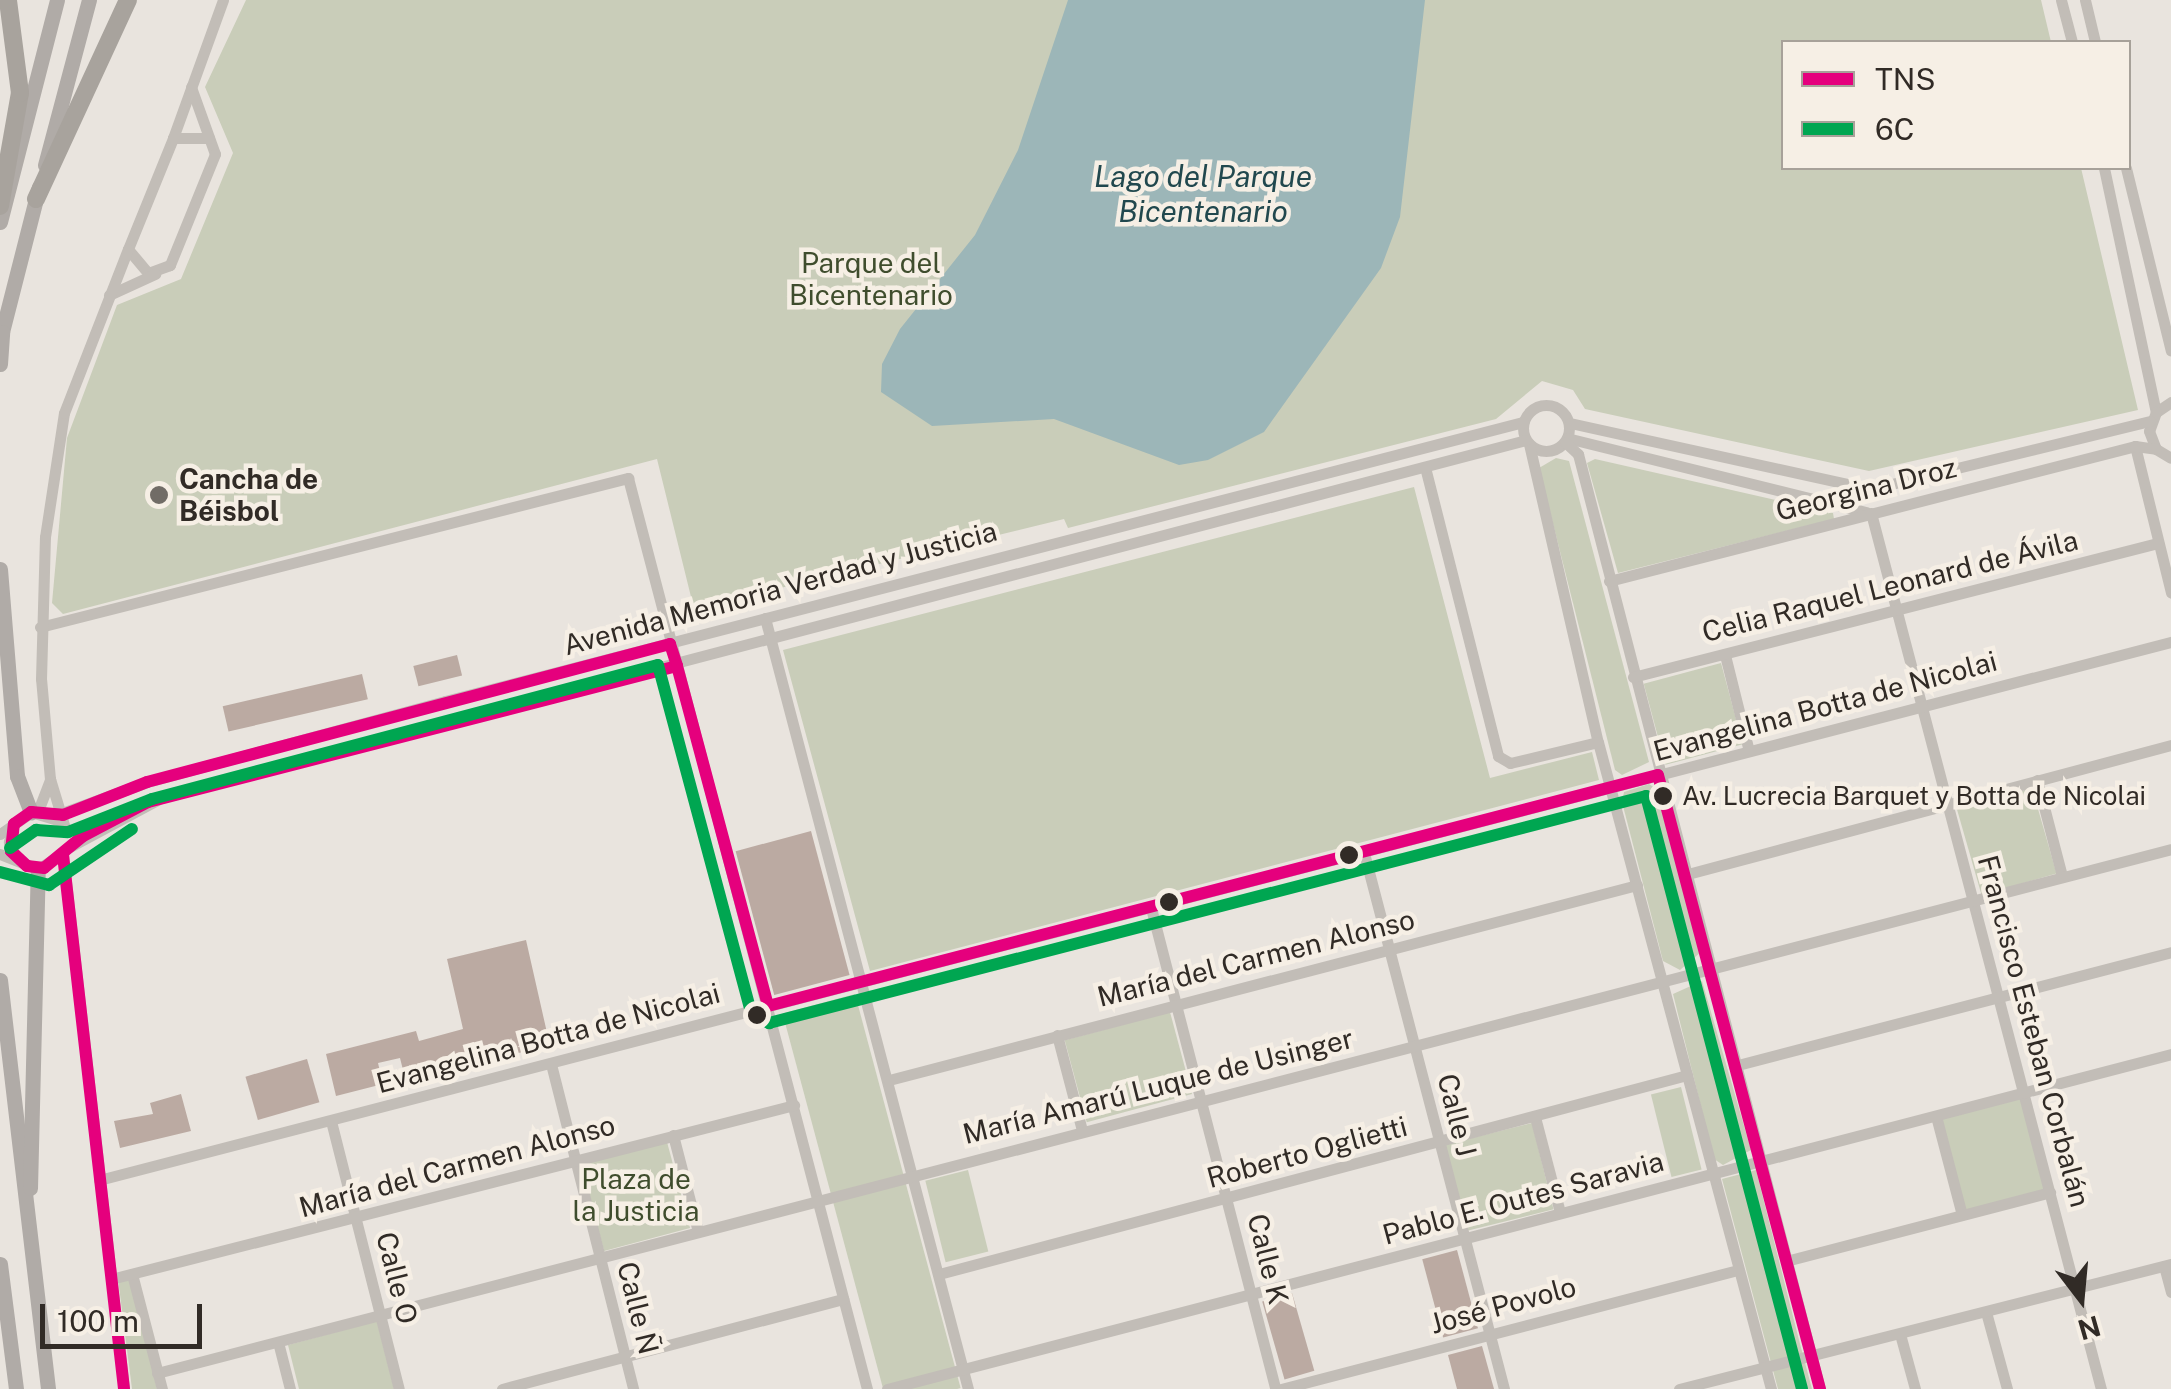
<!DOCTYPE html>
<html>
<head>
<meta charset="utf-8">
<style>
  body { margin:0 }
  #map { position:relative; width:2171px; height:1389px; overflow:hidden; background:#e9e4de; font-family:"Public Sans",sans-serif }
  div>[style] { position:absolute }
  [style*='--x'] { left:calc(var(--x)*1px); top:calc(var(--y)*1px); width:calc(var(--w)*1px); rotate:calc(var(--a)*1deg) }
  .green>* { inset:0; background:#c9cdb9; transform-origin:0 0 }
  .water>* { inset:0; background:#9cb6b8 }
  .building>* { inset:0; background:#bbaaa2; transform-origin:0 0 }
  .minor>* { height:11px; margin:-5.5px; padding:0 5.5px; transform-origin:5.5px; border-radius:5.5px; background:#c2bdb7 }
  .minor>.ring { margin:-5.5px; padding:0; box-sizing:content-box; background:none; border:11px solid #c2bdb7; border-radius:50% }
  .major>* { height:15px; margin:-7.5px; padding:0 7.5px; transform-origin:7.5px; border-radius:7.5px; background:#b0aba7 }
  .highway>* { height:18px; margin:-9px; padding:0 9px; transform-origin:9px; border-radius:9px; background:#a8a39d }
  .bus-1>* { height:12px; margin:-6px; padding:0 6px; transform-origin:6px; border-radius:6px; background:#e5007d }
  .bus-2>* { height:12px; margin:-6px; padding:0 6px; transform-origin:6px; border-radius:6px; background:#00a651 }
  .dots>* { width:28px; height:28px; translate:-50% -50%; box-sizing:border-box; border:5px solid #f6efe5; border-radius:50% }
  span { translate:-50% -50%; white-space:nowrap; text-align:center; line-height:1.15; -webkit-text-stroke:9px #f6efe5; paint-order:stroke }
  .bus-label { font-size:26px; color:#312b26 }
  .left { translate:0 -50%; text-align:left }
  .park-label { font-size:28px; color:#3f4d2d }
  .poi-label { font-size:28px; color:#312b26; font-weight:700 }
  .street-label { font-size:28px; color:#312b26 }
  .water-label { font-size:30px; color:#21484e; font-style:italic }
  .legend { position:absolute; left:1781px; top:40px; width:350px; height:130px; box-sizing:border-box; background:#f6efe5; border:2px solid #a7a199; margin:0; padding:12px 18px; list-style:none; font-size:30px; color:#312b26 }
  .legend li { display:flex; align-items:center; gap:20px; height:50px }
  .legend b { width:50px; border:2px solid #a7a199 }
  .north { position:absolute; left:2031px; top:1249px; width:100px; height:100px; -webkit-text-stroke:8px #f6efe5; paint-order:stroke; rotate:164deg; font-size:28px; font-weight:700; line-height:40px; text-align:center; color:#312b26 }
  .north::after { content:''; display:block; margin:auto; width:35px; height:45px; background:#312b26; clip-path:polygon(50% 0,100% 100%,50% 72%,0 100%) }
  .scale { position:absolute; left:40px; top:1304px; width:162px; height:45px; box-sizing:border-box; border:5px solid #312b26; border-top:0; padding-left:12px; font-size:30px; line-height:35px; white-space:nowrap; color:#312b26; -webkit-text-stroke:8px #f6efe5; paint-order:stroke }
</style>
</head>
<body>
<div id="map">
  <div class="green">
    <i style="clip-path:polygon(246px 0,2041px 0,2051px 42px,1784px 42px,1784px 168px,2081px 168px,2138px 410px,1869px 471px,1585px 409px,1573px 390px,1542px 381px,1496px 419px,1068px 528px,1064px 519px,694px 609px,657px 459px,63px 614px,52px 603px,67px 438px,117px 305px,181px 279px,233px 153px,205px 87px)"></i>
    <i style="clip-path:polygon(1556px 458px,1569px 461px,1649px 762px,1622px 775px,1615px 770px,1539px 468px)"></i>
    <i style="clip-path:polygon(1595px 459px,1833px 513px,1834px 519px,1618px 573px,1587px 463px)"></i>
    <i style="clip-path:polygon(1414px 487px,1490px 778px,1592px 752px,1599px 780px,870px 971px,783px 650px)"></i>
    <i style="left:1721px;top:663px;width:84px;height:80px;rotate:75deg"></i>
    <i style="clip-path:polygon(1649px 784px,1658px 790px,1701px 952px,1680px 970px,1663px 961px,1622px 802px,1624px 792px)"></i>
    <i style="left:2032px;top:788px;width:89px;height:78px;rotate:74deg"></i>
    <i style="clip-path:polygon(1702px 981px,1751px 1150px,1723px 1165px,1714px 1159px,1673px 994px)"></i>
    <i style="left:855px;top:994px;width:408px;height:75px;rotate:75deg"></i>
    <i style="left:1170px;top:1012px;width:85px;height:109px;rotate:75deg"></i>
    <i style="left:1681px;top:1087px;width:85px;height:31px;rotate:76deg"></i>
    <i style="left:2024px;top:1093px;width:102px;height:91px;rotate:75deg"></i>
    <i style="left:1532px;top:1123px;width:89px;height:92px;rotate:76deg"></i>
    <i style="left:667px;top:1142px;width:89px;height:89px;rotate:75deg"></i>
    <i style="left:968px;top:1170px;width:84px;height:44px;rotate:76deg"></i>
    <i style="clip-path:polygon(1756px 1170px,1799px 1340px,1812px 1389px,1778px 1389px,1722px 1179px)"></i>
    <i style="clip-path:polygon(130px 1277px,157px 1389px,132px 1389px,118px 1279px)"></i>
    <i style="clip-path:polygon(377px 1321px,394px 1389px,299px 1389px,288px 1345px)"></i>
  </div>
  <div class="water">
    <i style="clip-path:polygon(1068px 0,1425px 0,1400px 217px,1381px 268px,1264px 432px,1208px 460px,1179px 465px,1054px 419px,932px 426px,881px 392px,882px 364px,900px 329px,975px 235px,1018px 150px)"></i>
  </div>
  <div class="building">
    <i style="left:457px;top:655px;width:21px;height:45px;rotate:76deg"></i>
    <i style="left:362px;top:674px;width:26px;height:143px;rotate:77deg"></i>
    <i style="left:811px;top:831px;width:149px;height:78px;rotate:75deg"></i>
    <i style="clip-path:polygon(526px 940px,550px 1046px,405px 1078px,400px 1058px,378px 1063px,383px 1084px,336px 1096px,326px 1054px,416px 1031px,419px 1041px,463px 1029px,447px 959px)"></i>
    <i style="left:307px;top:1059px;width:45px;height:64px;rotate:74deg"></i>
    <i style="clip-path:polygon(181px 1094px,191px 1131px,120px 1148px,114px 1121px,153px 1114px,150px 1103px)"></i>
    <i style="left:1457px;top:1250px;width:81px;height:36px;rotate:75deg"></i>
    <i style="left:1292px;top:1293px;width:81px;height:31px;rotate:74deg"></i>
    <i style="clip-path:polygon(1482px 1346px,1494px 1389px,1457px 1389px,1448px 1355px)"></i>
  </div>
  <div class="minor">
    <i style="--x:2061;--y:0;--w:43;--a:75.3"></i>
    <i style="--x:2085;--y:0;--w:43;--a:76.6"></i>
    <i style="--x:191;--y:87;--w:71;--a:70.3"></i>
    <i style="--x:215;--y:154;--w:120;--a:112.1"></i>
    <i style="--x:170;--y:265;--w:23;--a:160"></i>
    <i style="--x:148;--y:273;--w:31;--a:-130"></i>
    <i style="--x:128;--y:249;--w:120;--a:-67.9"></i>
    <i style="--x:173;--y:138;--w:36;--a:0"></i>
    <i style="--x:173;--y:138;--w:147;--a:-70.1"></i>
    <i style="--x:2104;--y:168;--w:249;--a:78"></i>
    <i style="--x:2126;--y:168;--w:188;--a:76.2"></i>
    <i style="--x:109;--y:295;--w:51;--a:-24.5"></i>
    <i style="--x:2171;--y:402;--w:18;--a:146"></i>
    <i style="--x:2156;--y:412;--w:20;--a:110"></i>
    <i style="--x:2149;--y:431;--w:19;--a:69"></i>
    <i style="--x:2156;--y:449;--w:17;--a:31"></i>
    <i class="ring" style="left:1523px;top:405px;width:35px;height:35px"></i>
    <i style="--x:1570;--y:423;--w:308;--a:12.4"></i>
    <i style="--x:1871;--y:489;--w:287;--a:-13.7"></i>
    <i style="--x:1567;--y:438;--w:309;--a:13.9"></i>
    <i style="--x:1565;--y:442;--w:18;--a:43"></i>
    <i style="--x:1578;--y:454;--w:966;--a:75.49"></i>
    <i style="--x:1529;--y:444;--w:306;--a:77"></i>
    <i style="--x:1598;--y:742;--w:670;--a:75.03"></i>
    <i style="--x:2135;--y:446;--w:151;--a:76.2"></i>
    <i style="--x:1426;--y:471;--w:294;--a:75.8"></i>
    <i style="--x:1498;--y:756;--w:14;--a:30"></i>
    <i style="--x:1510;--y:763;--w:90;--a:-13.4"></i>
    <i style="--x:1871;--y:513;--w:906;--a:75.29"></i>
    <i style="--x:1609;--y:581;--w:543;--a:-14.39"></i>
    <i style="--x:2135;--y:446;--w:21;--a:8"></i>
    <i style="--x:765;--y:618;--w:797;--a:75.25"></i>
    <i style="--x:40;--y:627;--w:607;--a:-14.22"></i>
    <i style="--x:628;--y:478;--w:942;--a:75.3"></i>
    <i style="--x:1725;--y:655;--w:99;--a:76"></i>
    <i style="--x:1633;--y:677;--w:542;--a:-14.32"></i>
    <i style="--x:2037;--y:780;--w:99;--a:75.4"></i>
    <i style="--x:38;--y:811;--w:34;--a:-69"></i>
    <i style="--x:54;--y:816;--w:99;--a:-20.1"></i>
    <i style="--x:147;--y:782;--w:309;--a:-15.2"></i>
    <i style="--x:445;--y:701;--w:1114;--a:-14.51"></i>
    <i style="--x:14;--y:824;--w:19;--a:106"></i>
    <i style="--x:9;--y:842;--w:19;--a:65"></i>
    <i style="--x:65;--y:828;--w:51;--a:-107"></i>
    <i style="--x:50;--y:779;--w:100;--a:-95.1"></i>
    <i style="--x:41;--y:679;--w:142;--a:-88.4"></i>
    <i style="--x:45;--y:537;--w:125;--a:-81.3"></i>
    <i style="--x:64;--y:413;--w:176;--a:-68.7"></i>
    <i style="--x:0;--y:834;--w:38;--a:-35"></i>
    <i style="--x:31;--y:812;--w:30;--a:17"></i>
    <i style="--x:66;--y:849;--w:108;--a:-28.2"></i>
    <i style="--x:161;--y:798;--w:1411;--a:-14.7"></i>
    <i style="--x:1364;--y:853;--w:554;--a:75.36"></i>
    <i style="--x:0;--y:854;--w:41;--a:21.5"></i>
    <i style="--x:38;--y:869;--w:31;--a:-33"></i>
    <i style="--x:63;--y:855;--w:537;--a:83.48"></i>
    <i style="--x:1684;--y:875;--w:504;--a:-14.95"></i>
    <i style="--x:1151;--y:908;--w:497;--a:75.5"></i>
    <i style="--x:1057;--y:1035;--w:98;--a:75.3"></i>
    <i style="--x:551;--y:1064;--w:335;--a:75.8"></i>
    <i style="--x:1734;--y:1066;--w:452;--a:-14.6"></i>
    <i style="--x:889;--y:1080;--w:773;--a:-14.61"></i>
    <i style="--x:1936;--y:1116;--w:102;--a:75.3"></i>
    <i style="--x:1535;--y:1117;--w:98;--a:75.3"></i>
    <i style="--x:331;--y:1121;--w:276;--a:75.8"></i>
    <i style="--x:673;--y:1135;--w:100;--a:75.5"></i>
    <i style="--x:99;--y:1180;--w:2141;--a:-14.56"></i>
    <i style="--x:1786;--y:1261;--w:273;--a:-14.6"></i>
    <i style="--x:2164;--y:1266;--w:27;--a:75"></i>
    <i style="--x:132;--y:1274;--w:119;--a:75.4"></i>
    <i style="--x:939;--y:1274;--w:774;--a:-14.9"></i>
    <i style="--x:111;--y:1279;--w:705;--a:-14.29"></i>
    <i style="--x:1986;--y:1312;--w:80;--a:74.7"></i>
    <i style="--x:1900;--y:1334;--w:57;--a:74.7"></i>
    <i style="--x:278;--y:1342;--w:49;--a:75.7"></i>
    <i style="--x:157;--y:1373;--w:2081;--a:-14.58"></i>
    <i style="--x:502;--y:1389;--w:353;--a:-14.8"></i>
    <i style="--x:887;--y:1389;--w:1327;--a:-14.62"></i>
    <i style="--x:1281;--y:1389;--w:472;--a:-14.6"></i>
    <i style="--x:1679;--y:1389;--w:508;--a:-14.26"></i>
  </div>
  <div class="major">
    <i style="--x:45;--y:165;--w:171;--a:-75.1"></i>
    <i style="--x:0;--y:222;--w:229;--a:-75.6"></i>
    <i style="--x:0;--y:340;--w:158;--a:-75.7"></i>
    <i style="--x:0;--y:364;--w:32;--a:-86"></i>
    <i style="--x:0;--y:569;--w:208;--a:85.3"></i>
    <i style="--x:17;--y:776;--w:39;--a:69"></i>
    <i style="--x:0;--y:980;--w:412;--a:83.3"></i>
    <i style="--x:30;--y:1188;--w:319;--a:-88.6"></i>
    <i style="--x:0;--y:1264;--w:126;--a:82.7"></i>
  </div>
  <div class="highway">
    <i style="--x:36;--y:199;--w:219;--a:-65.2"></i>
    <i style="--x:0;--y:206;--w:115;--a:-80"></i>
    <i style="--x:20;--y:93;--w:94;--a:-97.4"></i>
  </div>
  <div class="bus-1">
    <i style="--x:670;--y:644;--w:23;--a:72"></i>
    <i style="--x:677;--y:666;--w:546;--a:165.58"></i>
    <i style="--x:148;--y:802;--w:73;--a:152.4"></i>
    <i style="--x:83;--y:836;--w:50;--a:140.6"></i>
    <i style="--x:44;--y:868;--w:17;--a:-173"></i>
    <i style="--x:27;--y:866;--w:22;--a:-137"></i>
    <i style="--x:11;--y:851;--w:27;--a:-84"></i>
    <i style="--x:14;--y:824;--w:21;--a:-35"></i>
    <i style="--x:31;--y:812;--w:32;--a:5"></i>
    <i style="--x:63;--y:815;--w:90;--a:-21.4"></i>
    <i style="--x:147;--y:782;--w:541;--a:-14.78"></i>
    <i style="--x:677;--y:666;--w:352;--a:75"></i>
    <i style="--x:768;--y:1006;--w:919;--a:-14.55"></i>
    <i style="--x:1658;--y:775;--w:635;--a:75.22"></i>
    <i style="--x:63;--y:855;--w:537;--a:83.48"></i>
  </div>
  <div class="bus-2">
    <i style="--x:10;--y:848;--w:32;--a:-35"></i>
    <i style="--x:36;--y:830;--w:32;--a:4"></i>
    <i style="--x:68;--y:832;--w:90;--a:-21.4"></i>
    <i style="--x:152;--y:799;--w:523;--a:-14.83"></i>
    <i style="--x:658;--y:665;--w:358;--a:75"></i>
    <i style="--x:751;--y:1011;--w:22;--a:34"></i>
    <i style="--x:769;--y:1023;--w:906;--a:-14.51"></i>
    <i style="--x:1646;--y:796;--w:613;--a:75.26"></i>
    <i style="--x:0;--y:872;--w:51;--a:14.9"></i>
    <i style="--x:49;--y:885;--w:100;--a:-34"></i>
  </div>
  <div class="dots">
    <i style="left:159px;top:495px;background:#716c66"></i>
    <i style="left:1663px;top:796px;background:#312b26"></i>
    <i style="left:1349px;top:855px;background:#312b26"></i>
    <i style="left:1169px;top:902px;background:#312b26"></i>
    <i style="left:757px;top:1015px;background:#312b26"></i>
  </div>
  <div class="bus-label">
    <span class="left" style="left:1682px;top:796px">Av. Lucrecia Barquet y Botta de Nicolai</span>
  </div>
  <div class="park-label">
    <span style="left:871px;top:279px">Parque del<br>Bicentenario</span>
    <span style="left:636px;top:1195px">Plaza de<br>la Justicia</span>
  </div>
  <div class="poi-label">
    <span class="left" style="left:179px;top:495px">Cancha de<br>Béisbol</span>
  </div>
  <div class="street-label">
    <span style="left:1866px;top:489px;rotate:-14deg">Georgina Droz</span>
    <span style="left:1890px;top:586px;rotate:-14deg">Celia Raquel Leonard de Ávila</span>
    <span style="left:780px;top:588px;rotate:-15deg">Avenida Memoria Verdad y Justicia</span>
    <span style="left:1825px;top:706px;rotate:-15deg">Evangelina Botta de Nicolai</span>
    <span style="left:1256px;top:958px;rotate:-14deg">María del Carmen Alonso</span>
    <span style="left:2034px;top:1031px;rotate:75deg">Francisco Esteban Corbalán</span>
    <span style="left:548px;top:1038px;rotate:-15deg">Evangelina Botta de Nicolai</span>
    <span style="left:1158px;top:1086px;rotate:-14deg">María Amarú Luque de Usinger</span>
    <span style="left:1457px;top:1115px;rotate:76deg">Calle J</span>
    <span style="left:1307px;top:1152px;rotate:-15deg">Roberto Oglietti</span>
    <span style="left:457px;top:1166px;rotate:-15deg">María del Carmen Alonso</span>
    <span style="left:1523px;top:1198px;rotate:-15deg">Pablo E. Outes Saravia</span>
    <span style="left:1268px;top:1259px;rotate:76deg">Calle K</span>
    <span style="left:397px;top:1278px;rotate:76deg">Calle O</span>
    <span style="left:1503px;top:1305px;rotate:-15deg">José Povolo</span>
    <span style="left:638px;top:1308px;rotate:76deg">Calle Ñ</span>
  </div>
  <div class="water-label">
    <span style="left:1203px;top:193px">Lago del Parque<br>Bicentenario</span>
  </div>
  <ul class="legend">
  <li><b style="height:12px;background:#e5007d"></b>TNS</li>
  <li><b style="height:12px;background:#00a651"></b>6C</li>
  </ul>
  <div class="north">N</div>
  <div class="scale">100 m</div>
</div>
</body>
</html>
